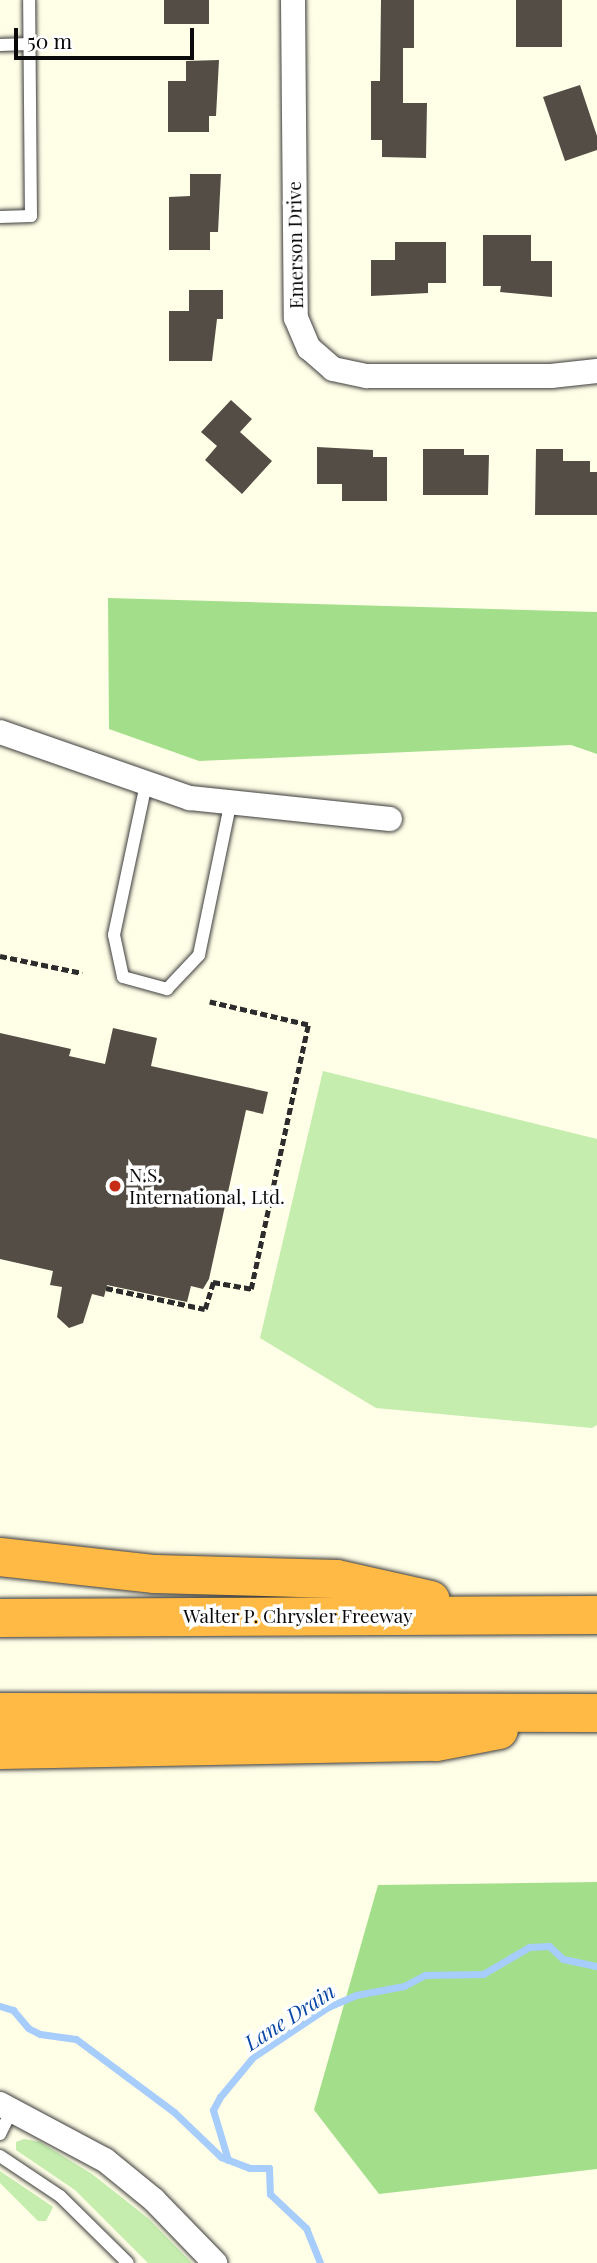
<!DOCTYPE html>
<html>
<head>
<meta charset="utf-8">
<style>
  body { margin:0 }
  #map { position:relative; width:597px; height:2263px; overflow:hidden; background:#fffee7; font-family:"Playfair Display",serif }
  div>[style] { position:absolute }
  [style*='--x'] { left:calc(var(--x)*1px); top:calc(var(--y)*1px); width:calc(var(--w)*1px); rotate:calc(var(--a)*1deg) }
  .green>* { inset:0; background:#c4edae }
  .forest>* { inset:0; background:#a3df8b }
  .stream>* { height:7px; margin:-3.5px; padding:0 3.5px; transform-origin:3.5px; border-radius:3.5px; background:#a6cdfc }
  .building>* { inset:0; background:#544d46; transform-origin:0 0 }
  .path>* { height:4.5px; margin-top:-2.25px; transform-origin:0; background:repeating-linear-gradient(90deg,#2c2c2c 0 7px,transparent 0 10.5px) }
  .roads { filter:drop-shadow(0 0 2px #3d3d3d) drop-shadow(0 0 2px #3d3d3d) }
  .lane>* { height:12px; margin:-6px; padding:0 6px; transform-origin:6px; border-radius:6px; background:#fff }
  .street>* { height:24px; margin:-12px; padding:0 12px; transform-origin:12px; border-radius:12px; background:#fff }
  .highway>* { height:38px; margin:-19px; padding:0 19px; transform-origin:19px; border-radius:19px; background:#ffba45 }
  .dots>* { width:19px; height:19px; translate:-50% -50%; box-sizing:border-box; border:4px solid #fff; border-radius:50% }
  span { translate:-50% -50%; white-space:nowrap; text-align:center; line-height:1.15; -webkit-text-stroke:7px #fff; paint-order:stroke }
  .street-label { font-size:19px; color:#0a0a0a }
  .poi-label { font-size:19px; color:#0a0a0a }
  .left { translate:0 -50%; text-align:left }
  .water-label { font-size:21px; color:#0947a6; font-style:italic }
  .scale { position:absolute; left:14px; top:28px; width:180px; height:32px; box-sizing:border-box; border:4px solid #0a0a0a; border-top:0; padding-left:9px; font-size:21px; line-height:24px; white-space:nowrap; color:#0a0a0a; -webkit-text-stroke:5px #fff; paint-order:stroke }
</style>
</head>
<body>
<div id="map">
  <div class="green">
    <i style="clip-path:polygon(323px 1071px,597px 1139px,597px 1425px,592px 1428px,376px 1408px,260px 1338px)"></i>
    <i style="clip-path:polygon(24px 2139px,40px 2142px,92px 2174px,149px 2219px,192px 2263px,148px 2263px,75px 2190px,16px 2150px,16px 2142px)"></i>
    <i style="clip-path:polygon(0 2171px,53px 2207px,46px 2221px,38px 2221px,0 2183px)"></i>
  </div>
  <div class="forest">
    <i style="clip-path:polygon(108px 598px,597px 612px,597px 754px,571px 745px,199px 761px,109px 729px)"></i>
    <i style="clip-path:polygon(597px 1882px,597px 2169px,379px 2194px,314px 2110px,378px 1885px)"></i>
  </div>
  <div class="stream">
    <i style="--x:0;--y:2006;--w:14;--a:17"></i>
    <i style="--x:13;--y:2010;--w:23;--a:50"></i>
    <i style="--x:28;--y:2028;--w:13;--a:27"></i>
    <i style="--x:40;--y:2034;--w:36;--a:8"></i>
    <i style="--x:76;--y:2039;--w:122;--a:36.7"></i>
    <i style="--x:174;--y:2112;--w:65;--a:43.8"></i>
    <i style="--x:221;--y:2157;--w:31;--a:21"></i>
    <i style="--x:250;--y:2168;--w:19;--a:0"></i>
    <i style="--x:269;--y:2168;--w:26;--a:88"></i>
    <i style="--x:270;--y:2194;--w:50;--a:43.4"></i>
    <i style="--x:306;--y:2228;--w:38;--a:68"></i>
    <i style="--x:228;--y:2160;--w:52;--a:-106.7"></i>
    <i style="--x:213;--y:2110;--w:15;--a:-62"></i>
    <i style="--x:220;--y:2097;--w:52;--a:-50.5"></i>
    <i style="--x:253;--y:2057;--w:90;--a:-33.7"></i>
    <i style="--x:328;--y:2007;--w:30;--a:-23"></i>
    <i style="--x:356;--y:1995;--w:49;--a:-10.6"></i>
    <i style="--x:404;--y:1986;--w:24;--a:-28"></i>
    <i style="--x:425;--y:1975;--w:58;--a:-1"></i>
    <i style="--x:483;--y:1974;--w:53;--a:-30.4"></i>
    <i style="--x:529;--y:1947;--w:20;--a:-3"></i>
    <i style="--x:549;--y:1946;--w:19;--a:43"></i>
    <i style="--x:563;--y:1959;--w:35;--a:12"></i>
  </div>
  <div class="building">
    <i style="left:164px;top:0;width:45px;height:24px"></i>
    <i style="clip-path:polygon(381px 0,414px 0,414px 48px,403px 48px,403px 103px,427px 103px,426px 158px,382px 157px,382px 140px,371px 140px,371px 81px,380px 81px)"></i>
    <i style="left:516px;top:0;width:46px;height:47px"></i>
    <i style="clip-path:polygon(219px 60px,216px 116px,209px 116px,209px 132px,168px 132px,168px 81px,186px 81px,186px 61px)"></i>
    <i style="clip-path:polygon(580px 85px,597px 136px,597px 150px,565px 161px,543px 97px)"></i>
    <i style="clip-path:polygon(190px 174px,221px 174px,218px 232px,210px 232px,210px 250px,169px 250px,169px 197px,190px 196px)"></i>
    <i style="clip-path:polygon(483px 235px,531px 235px,531px 261px,552px 261px,552px 297px,500px 292px,501px 286px,483px 286px)"></i>
    <i style="clip-path:polygon(395px 242px,446px 242px,446px 283px,428px 283px,428px 293px,371px 296px,371px 260px,395px 260px)"></i>
    <i style="clip-path:polygon(189px 290px,223px 290px,223px 319px,217px 319px,212px 361px,169px 361px,169px 311px,189px 311px)"></i>
    <i style="clip-path:polygon(231px 400px,252px 419px,240px 432px,272px 461px,242px 494px,205px 460px,217px 446px,201px 432px)"></i>
    <i style="clip-path:polygon(317px 447px,373px 450px,373px 457px,387px 457px,387px 501px,342px 501px,342px 484px,317px 484px)"></i>
    <i style="clip-path:polygon(423px 449px,464px 449px,464px 455px,489px 455px,488px 495px,423px 495px)"></i>
    <i style="clip-path:polygon(536px 449px,563px 449px,563px 461px,590px 461px,590px 472px,597px 472px,597px 515px,535px 515px)"></i>
    <i style="clip-path:polygon(113px 1028px,157px 1038px,151px 1066px,268px 1092px,263px 1114px,246px 1110px,209px 1279px,203px 1289px,191px 1286px,187px 1302px,107px 1285px,104px 1297px,92px 1294px,83px 1323px,69px 1328px,57px 1317px,62px 1287px,50px 1285px,53px 1271px,0 1259px,0 1033px,71px 1049px,69px 1056px,105px 1064px)"></i>
  </div>
  <div class="path">
    <i style="--x:0;--y:956;--w:84;--a:11.7"></i>
    <i style="--x:106;--y:1288;--w:101;--a:12"></i>
    <i style="--x:205;--y:1309;--w:28;--a:-73"></i>
    <i style="--x:213;--y:1282;--w:39;--a:10"></i>
    <i style="--x:251;--y:1289;--w:270;--a:-77.8"></i>
    <i style="--x:308;--y:1025;--w:101;--a:-166.8"></i>
  </div>
  <div class="roads">
    <div class="lane">
      <i style="--x:0;--y:45;--w:29;--a:-2"></i>
      <i style="--x:0;--y:217;--w:31;--a:-2"></i>
      <i style="--x:31;--y:216;--w:216;--a:-90.5"></i>
      <i style="--x:146;--y:784;--w:154;--a:102"></i>
      <i style="--x:114;--y:935;--w:43;--a:77.9"></i>
      <i style="--x:123;--y:977;--w:46;--a:15.3"></i>
      <i style="--x:167;--y:989;--w:47;--a:-46.7"></i>
      <i style="--x:199;--y:955;--w:153;--a:-78.3"></i>
      <i style="--x:0;--y:2134;--w:28;--a:-64"></i>
      <i style="--x:0;--y:2156;--w:72;--a:33.7"></i>
      <i style="--x:60;--y:2196;--w:95;--a:44.6"></i>
    </div>
    <div class="street">
      <i style="--x:293;--y:0;--w:318;--a:89.5"></i>
      <i style="--x:296;--y:318;--w:33;--a:67"></i>
      <i style="--x:309;--y:348;--w:32;--a:41"></i>
      <i style="--x:333;--y:369;--w:35;--a:12"></i>
      <i style="--x:367;--y:376;--w:184;--a:0"></i>
      <i style="--x:551;--y:376;--w:46;--a:-6.2"></i>
      <i style="--x:0;--y:732;--w:201;--a:19.2"></i>
      <i style="--x:190;--y:798;--w:201;--a:6"></i>
      <i style="--x:0;--y:2104;--w:119;--a:28.1"></i>
      <i style="--x:105;--y:2160;--w:63;--a:39.2"></i>
      <i style="--x:154;--y:2200;--w:88;--a:45.9"></i>
    </div>
    <div class="highway">
      <i style="--x:0;--y:1557;--w:156;--a:6.3"></i>
      <i style="--x:155;--y:1574;--w:182;--a:1.6"></i>
      <i style="--x:337;--y:1579;--w:96;--a:12.6"></i>
      <i style="--x:0;--y:1618;--w:597;--a:-0.29"></i>
      <i style="--x:0;--y:1712;--w:597;--a:0.1"></i>
      <i style="--x:0;--y:1750;--w:436;--a:-1.1"></i>
      <i style="--x:436;--y:1742;--w:64;--a:-10.8"></i>
    </div>
  </div>
  <div class="dots">
    <i style="left:115px;top:1186px;background:#c62c16"></i>
  </div>
  <div class="street-label">
    <span style="left:295px;top:245px;rotate:-91deg">Emerson Drive</span>
    <span style="left:298px;top:1616px">Walter P. Chrysler Freeway</span>
  </div>
  <div class="poi-label">
    <span class="left" style="left:129px;top:1186px">N.S.<br>International, Ltd.</span>
  </div>
  <div class="water-label">
    <span style="left:289px;top:2016px;rotate:-33deg">Lane Drain</span>
  </div>
  <div class="scale">50 m</div>
</div>
</body>
</html>
